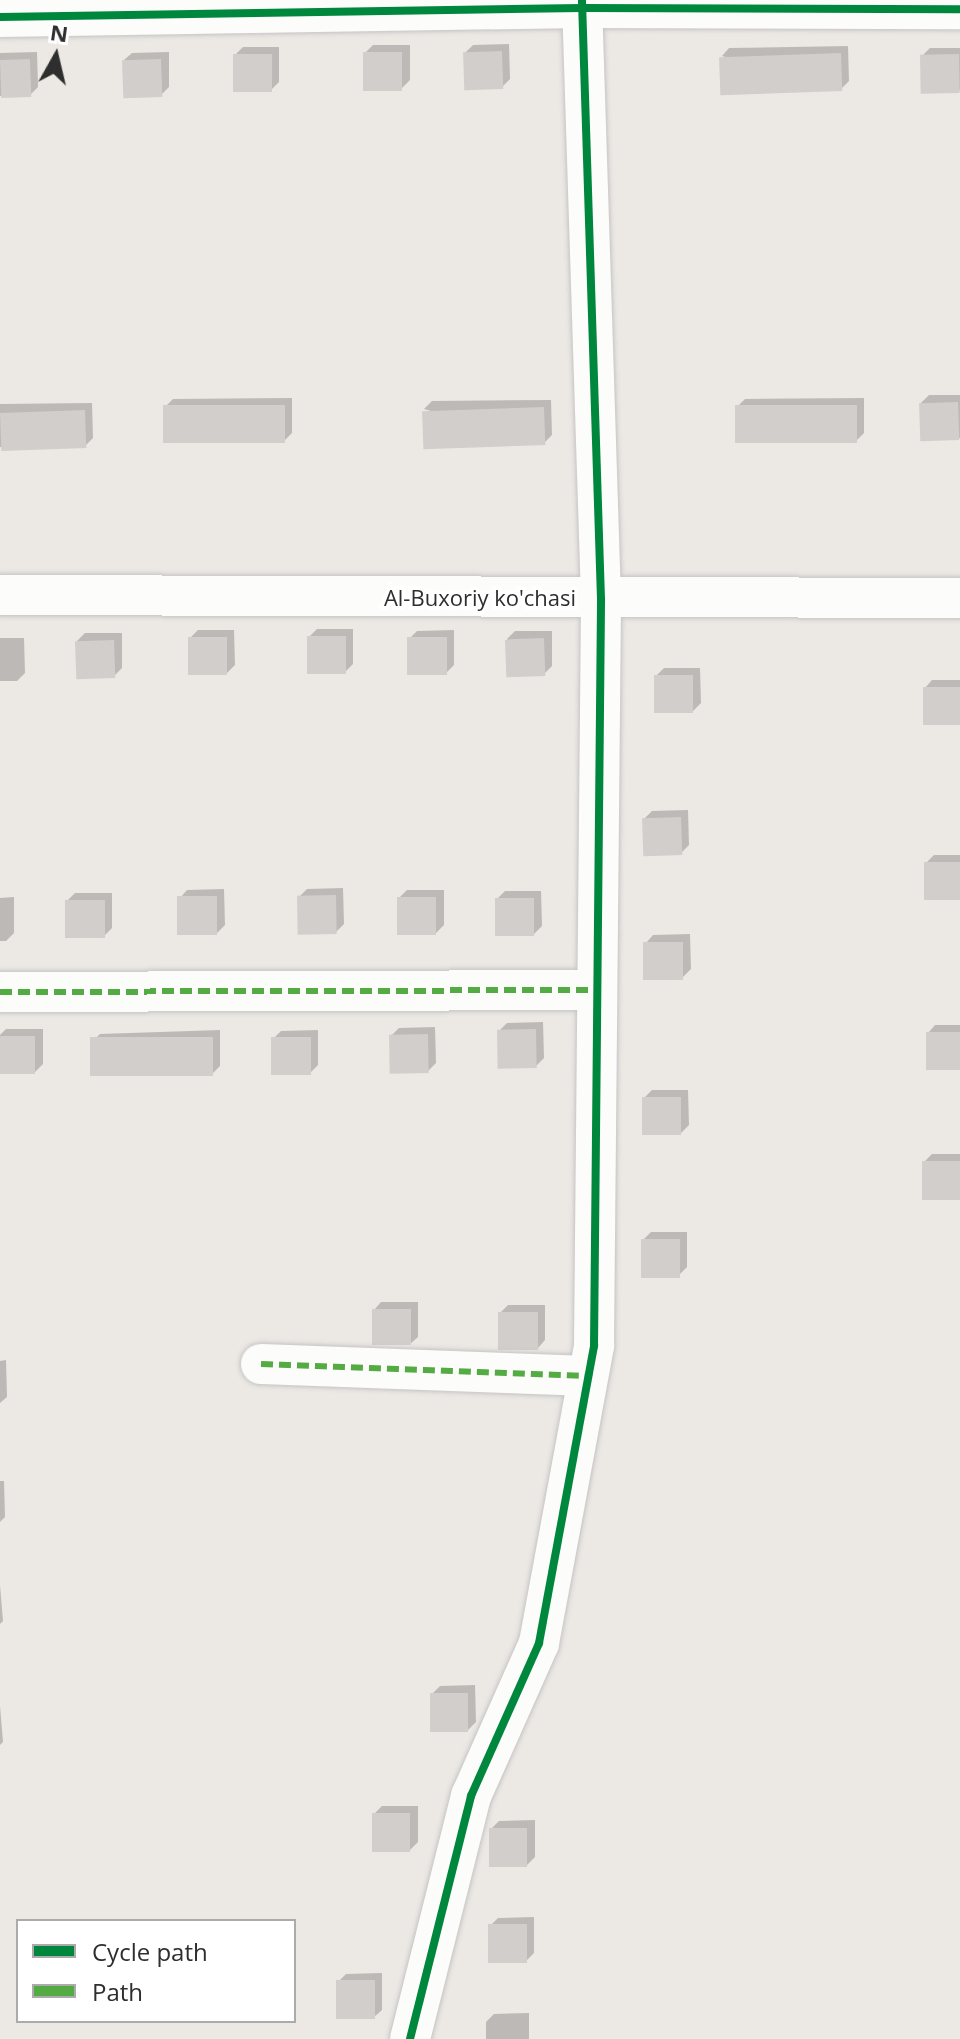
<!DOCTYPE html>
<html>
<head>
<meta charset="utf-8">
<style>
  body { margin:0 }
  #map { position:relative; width:960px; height:2039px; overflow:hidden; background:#ece8e4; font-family:"Open Sans",sans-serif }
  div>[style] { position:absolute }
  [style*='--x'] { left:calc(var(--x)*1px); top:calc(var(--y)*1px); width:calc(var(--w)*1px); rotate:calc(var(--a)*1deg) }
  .shadow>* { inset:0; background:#0003 }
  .building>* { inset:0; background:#d1cecb; transform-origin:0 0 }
  .roads { filter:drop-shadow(0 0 2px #c5c4c5) drop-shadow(0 0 2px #c5c4c5) }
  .minor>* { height:40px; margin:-20px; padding:0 20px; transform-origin:20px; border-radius:20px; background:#fcfcfb }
  .quiet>* { height:6px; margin-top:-3px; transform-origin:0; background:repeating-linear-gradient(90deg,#54ab44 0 12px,transparent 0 18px) }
  .cycleway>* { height:8px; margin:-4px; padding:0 4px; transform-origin:4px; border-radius:4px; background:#00873e }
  span { translate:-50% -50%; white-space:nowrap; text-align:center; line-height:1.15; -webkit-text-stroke:8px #fff; paint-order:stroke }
  .street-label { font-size:22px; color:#2e2e2e }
  .legend { position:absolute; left:16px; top:1919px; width:280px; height:104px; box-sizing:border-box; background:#fff; border:2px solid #ababab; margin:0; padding:10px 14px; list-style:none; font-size:24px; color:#2e2e2e }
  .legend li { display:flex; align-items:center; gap:16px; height:40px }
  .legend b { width:40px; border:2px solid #ababab }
  .north { position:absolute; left:16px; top:16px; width:80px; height:80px; -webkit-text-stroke:6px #fff; paint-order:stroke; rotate:8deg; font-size:22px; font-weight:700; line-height:32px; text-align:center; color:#2e2e2e }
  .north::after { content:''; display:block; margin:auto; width:28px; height:36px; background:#2e2e2e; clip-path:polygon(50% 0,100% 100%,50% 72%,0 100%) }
</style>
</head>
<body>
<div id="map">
  <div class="shadow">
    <i style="clip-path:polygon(509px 44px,510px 79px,502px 87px,465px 53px,473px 45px)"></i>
    <i style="clip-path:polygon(373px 45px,410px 45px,410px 80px,402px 88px,365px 53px)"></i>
    <i style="clip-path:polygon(848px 46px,849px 81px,841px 89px,722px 56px,729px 48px)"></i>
    <i style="clip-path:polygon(243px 47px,279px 47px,279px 82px,271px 90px,235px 55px)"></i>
    <i style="clip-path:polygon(930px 48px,960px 48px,960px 90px,922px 91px,922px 56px)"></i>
    <i style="clip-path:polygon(37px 52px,38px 87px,30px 95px,0 96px,0 53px)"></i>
    <i style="clip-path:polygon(169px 52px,169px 87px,161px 95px,124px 60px,132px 53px)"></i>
    <i style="clip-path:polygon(929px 395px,960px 395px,960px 438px,921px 438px,921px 403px)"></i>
    <i style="clip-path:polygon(292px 398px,292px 433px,284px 441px,165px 407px,173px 399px)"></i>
    <i style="clip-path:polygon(864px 398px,864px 433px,856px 441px,737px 407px,745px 399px)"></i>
    <i style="clip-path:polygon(551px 400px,552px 435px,544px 443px,424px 409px,432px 401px)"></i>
    <i style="clip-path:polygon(92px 403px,93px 438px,85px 446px,0 447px,0 404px)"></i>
    <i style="clip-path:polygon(317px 629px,353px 629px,353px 664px,345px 672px,309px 637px)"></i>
    <i style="clip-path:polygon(198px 630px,234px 630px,235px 665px,227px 673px,190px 638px)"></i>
    <i style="clip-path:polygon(454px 630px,454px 665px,446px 673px,409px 639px,417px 631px)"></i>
    <i style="clip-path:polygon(515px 631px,552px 631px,552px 666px,544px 674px,507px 639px)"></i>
    <i style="clip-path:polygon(85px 633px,122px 633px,122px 668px,114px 676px,77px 641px)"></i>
    <i style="clip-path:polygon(0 638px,24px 638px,25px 673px,17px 681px,0 681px)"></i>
    <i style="clip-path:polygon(664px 668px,700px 668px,701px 703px,693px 711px,656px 676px)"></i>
    <i style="clip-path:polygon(932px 680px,960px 680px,960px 723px,925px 688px)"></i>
    <i style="clip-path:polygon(688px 810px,689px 845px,681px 853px,644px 819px,652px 811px)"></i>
    <i style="clip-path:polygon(934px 855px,960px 855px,960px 898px,926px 863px)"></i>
    <i style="clip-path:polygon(343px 888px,344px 924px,336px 932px,299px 897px,307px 889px)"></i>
    <i style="clip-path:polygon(224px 889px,225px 925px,217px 933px,180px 898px,187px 890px)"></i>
    <i style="clip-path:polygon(407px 890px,444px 890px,444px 925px,436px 933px,399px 898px)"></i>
    <i style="clip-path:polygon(505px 891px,541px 891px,542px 926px,534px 934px,497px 899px)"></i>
    <i style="clip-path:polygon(75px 893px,112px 893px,112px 928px,104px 936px,67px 901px)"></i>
    <i style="clip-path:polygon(14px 897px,14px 933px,6px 941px,0 941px,0 898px)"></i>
    <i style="clip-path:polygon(690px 934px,691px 969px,683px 977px,646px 943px,653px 935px)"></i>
    <i style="clip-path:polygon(543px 1022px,544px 1058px,536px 1066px,499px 1031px,507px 1023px)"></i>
    <i style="clip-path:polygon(935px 1025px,960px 1025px,960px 1068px,928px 1033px)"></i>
    <i style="clip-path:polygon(435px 1027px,436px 1063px,428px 1071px,391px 1036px,399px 1028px)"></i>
    <i style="clip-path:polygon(6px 1029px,43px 1029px,43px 1064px,35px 1072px,0 1072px,0 1035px)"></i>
    <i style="clip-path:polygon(220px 1030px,220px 1066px,212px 1074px,92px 1042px,100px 1034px)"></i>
    <i style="clip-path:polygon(318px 1030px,318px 1065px,310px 1073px,273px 1039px,281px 1031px)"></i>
    <i style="clip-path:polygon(652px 1090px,688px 1090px,689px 1125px,681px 1133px,644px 1098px)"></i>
    <i style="clip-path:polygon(932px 1154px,960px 1154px,960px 1197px,924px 1162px)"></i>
    <i style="clip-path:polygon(651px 1232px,687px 1232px,687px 1267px,679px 1275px,643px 1240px)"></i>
    <i style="clip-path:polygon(381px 1302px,418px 1302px,418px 1337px,410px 1344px,374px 1310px)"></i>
    <i style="clip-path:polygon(508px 1305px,545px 1305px,545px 1340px,538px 1348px,500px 1313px)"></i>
    <i style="clip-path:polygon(6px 1360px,7px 1397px,0 1403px,0 1361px)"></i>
    <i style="clip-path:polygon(0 1481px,4px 1481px,5px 1517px,0 1522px)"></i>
    <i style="clip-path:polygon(0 1585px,3px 1621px,0 1624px)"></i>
    <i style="clip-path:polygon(475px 1685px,476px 1722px,468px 1730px,432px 1694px,440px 1686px)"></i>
    <i style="clip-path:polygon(0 1706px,3px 1742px,0 1745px)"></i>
    <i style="clip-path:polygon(382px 1806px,418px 1806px,418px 1842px,410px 1850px,374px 1814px)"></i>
    <i style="clip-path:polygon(535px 1820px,535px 1857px,527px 1865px,491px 1829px,499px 1821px)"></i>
    <i style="clip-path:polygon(534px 1917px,534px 1953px,526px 1961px,490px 1926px,498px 1918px)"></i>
    <i style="clip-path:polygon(382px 1973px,382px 2010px,374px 2017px,338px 1982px,346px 1974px)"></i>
    <i style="clip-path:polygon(529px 2013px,529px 2039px,486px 2039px,486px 2022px,494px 2014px)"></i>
  </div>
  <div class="building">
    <i style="left:502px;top:51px;width:38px;height:39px;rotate:88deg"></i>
    <i style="left:363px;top:52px;width:39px;height:39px"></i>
    <i style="left:841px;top:53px;width:38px;height:122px;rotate:88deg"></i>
    <i style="left:233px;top:54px;width:39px;height:38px"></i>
    <i style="left:959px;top:54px;width:39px;height:39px;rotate:89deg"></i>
    <i style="left:30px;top:59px;width:38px;height:30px;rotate:88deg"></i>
    <i style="left:161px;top:59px;width:38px;height:39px;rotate:88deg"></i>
    <i style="left:958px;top:402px;width:38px;height:39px;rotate:88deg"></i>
    <i style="left:285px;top:405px;width:38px;height:122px;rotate:90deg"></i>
    <i style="left:857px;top:405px;width:38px;height:122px;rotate:90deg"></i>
    <i style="left:544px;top:407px;width:38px;height:122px;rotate:88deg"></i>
    <i style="left:85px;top:410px;width:38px;height:85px;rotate:88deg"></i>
    <i style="left:307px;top:636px;width:39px;height:38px"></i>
    <i style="left:188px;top:637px;width:39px;height:38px"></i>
    <i style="left:447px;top:637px;width:38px;height:40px;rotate:90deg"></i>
    <i style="left:544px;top:638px;width:38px;height:39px;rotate:88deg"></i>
    <i style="left:114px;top:640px;width:38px;height:39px;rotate:88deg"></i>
    <i style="left:654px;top:675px;width:39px;height:38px"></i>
    <i style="left:923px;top:687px;width:37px;height:38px"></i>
    <i style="left:681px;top:817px;width:38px;height:39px;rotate:88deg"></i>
    <i style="left:960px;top:862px;width:38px;height:36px;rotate:90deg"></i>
    <i style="left:336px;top:895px;width:39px;height:39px;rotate:89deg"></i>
    <i style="left:217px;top:896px;width:39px;height:40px;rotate:90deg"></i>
    <i style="left:397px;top:897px;width:39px;height:38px"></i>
    <i style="left:495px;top:898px;width:39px;height:38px"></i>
    <i style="left:105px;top:900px;width:38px;height:40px;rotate:90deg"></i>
    <i style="left:643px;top:942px;width:40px;height:38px"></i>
    <i style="left:536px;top:1029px;width:39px;height:39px;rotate:89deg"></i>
    <i style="left:926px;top:1032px;width:34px;height:38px"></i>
    <i style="left:428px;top:1034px;width:39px;height:39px;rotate:89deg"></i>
    <i style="left:0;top:1036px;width:35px;height:38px"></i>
    <i style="left:213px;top:1037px;width:39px;height:123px;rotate:90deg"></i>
    <i style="left:311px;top:1037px;width:38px;height:40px;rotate:90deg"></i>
    <i style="left:642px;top:1097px;width:39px;height:38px"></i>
    <i style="left:922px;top:1161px;width:38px;height:39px"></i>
    <i style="left:641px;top:1239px;width:39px;height:39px"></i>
    <i style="left:372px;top:1309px;width:39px;height:36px"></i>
    <i style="left:498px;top:1312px;width:40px;height:38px"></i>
    <i style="left:430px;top:1693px;width:38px;height:39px"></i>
    <i style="left:372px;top:1813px;width:38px;height:39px"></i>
    <i style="left:489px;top:1828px;width:38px;height:39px"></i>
    <i style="left:527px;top:1924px;width:39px;height:39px;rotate:90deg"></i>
    <i style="left:375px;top:1980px;width:39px;height:39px;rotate:90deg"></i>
  </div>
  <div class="roads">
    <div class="minor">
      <i style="--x:0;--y:17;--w:582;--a:-0.89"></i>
      <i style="--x:582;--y:8;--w:378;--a:0.2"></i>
      <i style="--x:0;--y:595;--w:960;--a:0.18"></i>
      <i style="--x:0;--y:992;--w:597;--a:-0.19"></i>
      <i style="--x:261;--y:1364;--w:327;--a:2.1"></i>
      <i style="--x:410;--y:2039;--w:251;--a:-75.9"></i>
      <i style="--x:471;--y:1796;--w:167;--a:-66"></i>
      <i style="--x:539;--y:1643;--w:302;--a:-79.5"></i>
      <i style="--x:594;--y:1346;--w:747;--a:-89.46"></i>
      <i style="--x:601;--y:599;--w:599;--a:-91.82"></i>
    </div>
  </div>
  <div class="quiet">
    <i style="--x:0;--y:992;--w:597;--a:-0.19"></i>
    <i style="--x:261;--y:1364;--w:327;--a:2.1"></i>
  </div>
  <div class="cycleway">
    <i style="--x:0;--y:17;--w:582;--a:-0.89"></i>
    <i style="--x:582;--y:8;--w:378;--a:0.2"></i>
    <i style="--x:410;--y:2039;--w:251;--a:-75.9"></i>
    <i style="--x:471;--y:1796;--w:167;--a:-66"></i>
    <i style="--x:539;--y:1643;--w:302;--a:-79.5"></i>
    <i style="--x:594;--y:1346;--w:747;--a:-89.46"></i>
    <i style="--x:601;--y:599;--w:599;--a:-91.82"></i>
  </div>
  <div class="street-label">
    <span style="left:480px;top:598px">Al-Buxoriy ko'chasi</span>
  </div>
  <ul class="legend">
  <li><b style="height:10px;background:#00873e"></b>Cycle path</li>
  <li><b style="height:10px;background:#54ab44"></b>Path</li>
  </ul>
  <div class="north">N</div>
</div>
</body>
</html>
